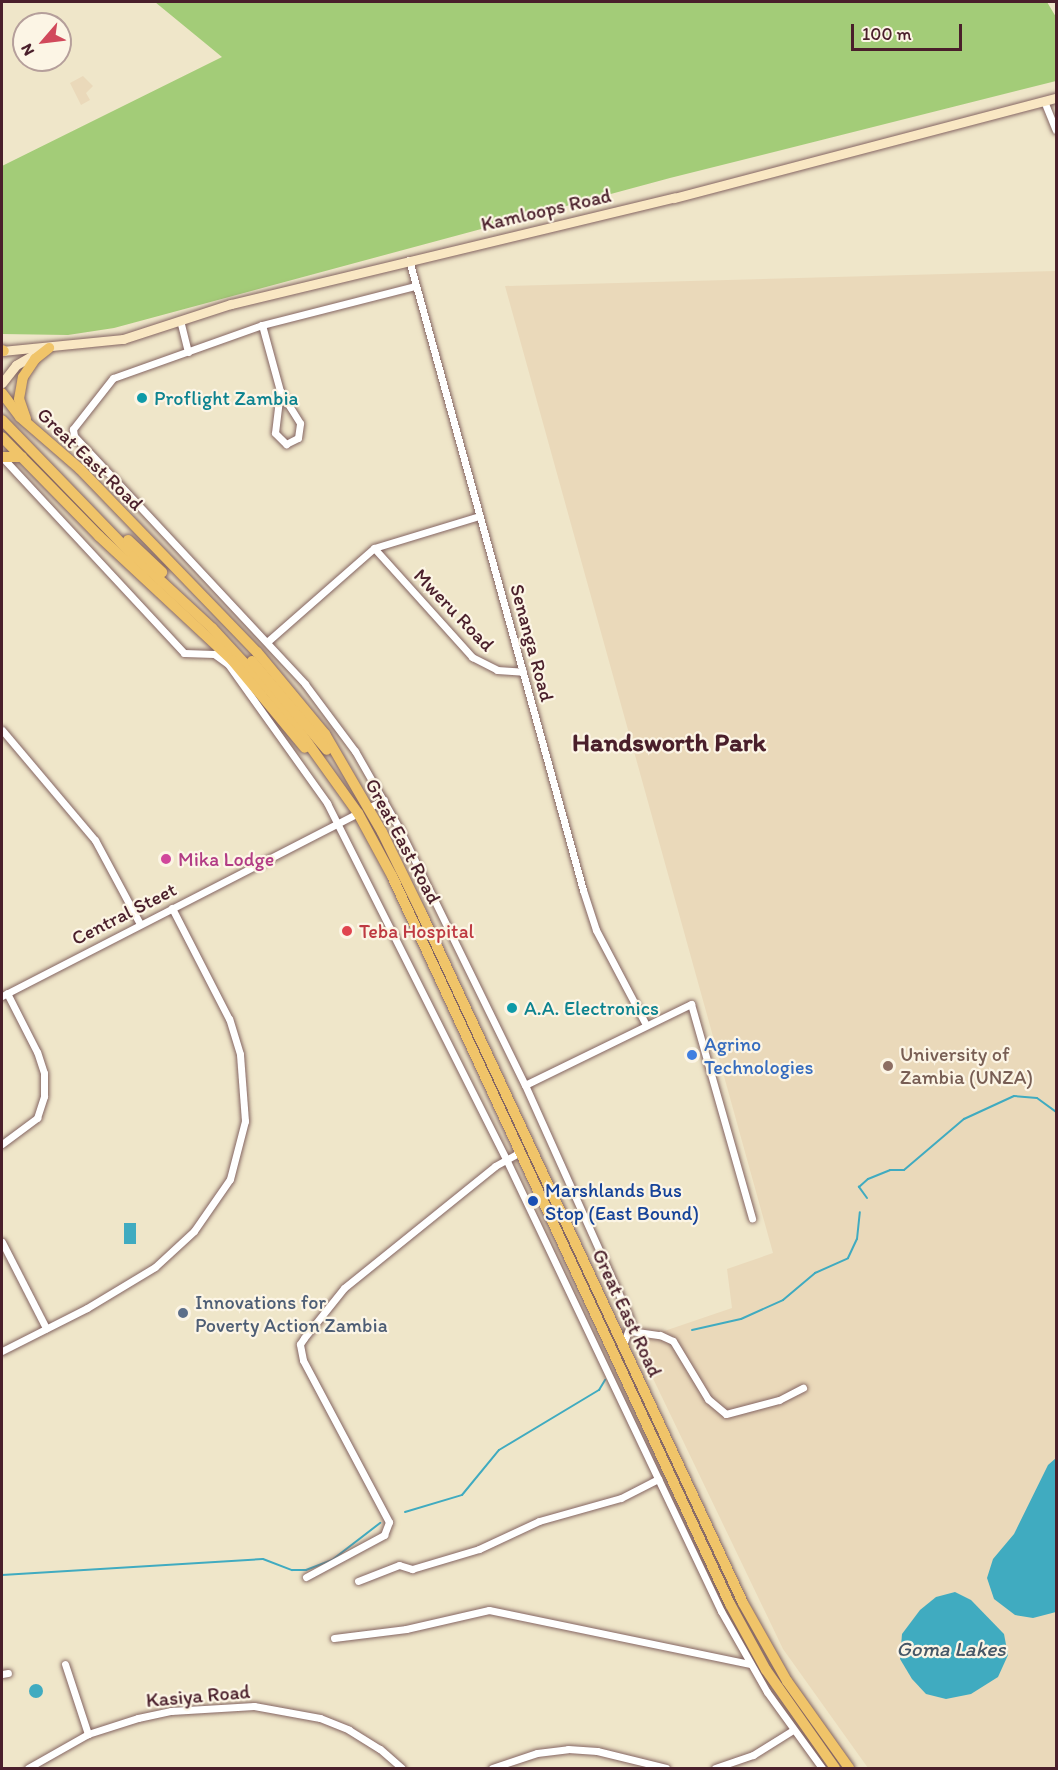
<!DOCTYPE html>
<html>
<head>
<meta charset="utf-8">
<style>
  body { margin:0 }
  #map { position:relative; width:1058px; height:1770px; overflow:hidden; background:#efe6c9; font-family:Itim,sans-serif }
  div>[style] { position:absolute }
  [style*='--x'] { left:calc(var(--x)*1px); top:calc(var(--y)*1px); width:calc(var(--w)*1px); rotate:calc(var(--a)*1deg) }
  .built>* { inset:0; background:#ead9ba }
  .green>* { inset:0; background:#a3cc78 }
  .water>* { inset:0; background:#40abc0; transform-origin:0 0 }
  .round { border-radius:50% }
  .stream>* { height:2px; margin:-1px; padding:0 1px; transform-origin:1px; border-radius:1px; background:#40abc0 }
  .roads { filter:drop-shadow(0 0 2px #846562) drop-shadow(0 0 2px #846562) }
  .street>* { height:7px; margin:-3.5px; padding:0 3.5px; transform-origin:3.5px; border-radius:3.5px; background:#fff }
  .secondary>* { height:9px; margin:-4.5px; padding:0 4.5px; transform-origin:4.5px; border-radius:4.5px; background:#f9e7c3 }
  .primary>* { height:10px; margin:-5px; padding:0 5px; transform-origin:5px; border-radius:5px; background:#f0c469 }
  .dots>* { width:16px; height:16px; translate:-50% -50%; box-sizing:border-box; border:3px solid #fcf5e5; border-radius:50% }
  span { translate:-50% -50%; white-space:nowrap; text-align:center; line-height:1.15; -webkit-text-stroke:4.5px #fcf5e5; paint-order:stroke }
  .street-label { font-size:20px; color:#4a1f2b }
  .culture-label { font-size:20px; color:#0d838f }
  .left { translate:0 -50%; text-align:left }
  .hotel-label { font-size:20px; color:#b23c85 }
  .health-label { font-size:20px; color:#be3a42 }
  .shop-label { font-size:20px; color:#366cbe }
  .education-label { font-size:20px; color:#785e54 }
  .transit-label { font-size:20px; color:#164399 }
  .service-label { font-size:20px; color:#4e5e75 }
  .water-label { font-size:21px; color:#465767; font-style:italic }
  .district-label { font-size:26px; color:#4a1f2b; font-weight:700 }
  .frame { position:absolute; inset:0; border:3px solid #4a1f2b; pointer-events:none }
  .north { position:absolute; left:12px; top:12px; width:60px; height:60px; box-sizing:border-box; background:#fcf5e5; border:2px solid #b59f9b; border-radius:50%; rotate:242deg; font-size:16px; font-weight:700; line-height:24px; text-align:center; color:#4a1f2b }
  .north::after { content:''; display:block; margin:auto; width:21px; height:27px; background:#d1495b; clip-path:polygon(50% 0,100% 100%,50% 72%,0 100%) }
  .scale { position:absolute; left:851px; top:24px; width:111px; height:27px; box-sizing:border-box; border:3px solid #4a1f2b; border-top:0; padding-left:8px; font-size:18px; line-height:21px; white-space:nowrap; color:#4a1f2b; -webkit-text-stroke:4px #fcf5e5; paint-order:stroke }
</style>
</head>
<body>
<div id="map">
  <div class="built">
    <i style="clip-path:polygon(83px 76px,93px 86px,86px 93px,90px 100px,81px 105px,70px 83px)"></i>
    <i style="clip-path:polygon(1056px 271px,1056px 1768px,868px 1768px,783px 1649px,635px 1341px,732px 1308px,727px 1269px,773px 1253px,505px 286px)"></i>
  </div>
  <div class="green">
    <i style="clip-path:polygon(155px 2px,1047px 2px,1056px 17px,1056px 81px,670px 178px,114px 328px,68px 335px,2px 334px,2px 166px,222px 57px)"></i>
  </div>
  <div class="water">
    <i style="left:124px;top:1223px;width:12px;height:21px"></i>
    <i style="clip-path:polygon(1056px 1458px,1056px 1612px,1033px 1618px,1015px 1615px,994px 1599px,987px 1578px,993px 1559px,1014px 1534px,1048px 1465px)"></i>
    <i style="clip-path:polygon(955px 1592px,971px 1600px,1004px 1634px,1008px 1655px,998px 1677px,971px 1694px,946px 1699px,926px 1694px,912px 1679px,900px 1659px,902px 1634px,920px 1610px,936px 1597px)"></i>
    <i class="round" style="left:29px;top:1684px;width:14px;height:14px"></i>
  </div>
  <div class="stream">
    <i style="--x:867;--y:1198;--w:14;--a:-126"></i>
    <i style="--x:859;--y:1187;--w:12;--a:-42"></i>
    <i style="--x:868;--y:1179;--w:24;--a:-22"></i>
    <i style="--x:890;--y:1170;--w:14;--a:0"></i>
    <i style="--x:904;--y:1170;--w:79;--a:-40.4"></i>
    <i style="--x:964;--y:1119;--w:55;--a:-24.7"></i>
    <i style="--x:1014;--y:1096;--w:23;--a:5"></i>
    <i style="--x:1037;--y:1098;--w:24;--a:36"></i>
    <i style="--x:692;--y:1330;--w:50;--a:-12.7"></i>
    <i style="--x:741;--y:1319;--w:46;--a:-24.3"></i>
    <i style="--x:783;--y:1300;--w:42;--a:-40.2"></i>
    <i style="--x:815;--y:1273;--w:36;--a:-24"></i>
    <i style="--x:848;--y:1258;--w:21;--a:-65"></i>
    <i style="--x:857;--y:1239;--w:27;--a:-84"></i>
    <i style="--x:405;--y:1512;--w:59;--a:-16.6"></i>
    <i style="--x:462;--y:1495;--w:58;--a:-50.6"></i>
    <i style="--x:499;--y:1450;--w:117;--a:-31"></i>
    <i style="--x:599;--y:1390;--w:12;--a:-59"></i>
    <i style="--x:2;--y:1575;--w:261;--a:-3.5"></i>
    <i style="--x:263;--y:1559;--w:31;--a:21"></i>
    <i style="--x:292;--y:1570;--w:14;--a:0"></i>
    <i style="--x:306;--y:1570;--w:28;--a:-21"></i>
    <i style="--x:332;--y:1560;--w:61;--a:-37.6"></i>
  </div>
  <div class="roads">
    <div class="street">
      <i style="--x:1044;--y:101;--w:31;--a:68"></i>
      <i style="--x:409;--y:260;--w:654;--a:74.56"></i>
      <i style="--x:583;--y:890;--w:42;--a:72"></i>
      <i style="--x:596;--y:930;--w:107;--a:62.2"></i>
      <i style="--x:415;--y:286;--w:158;--a:165.7"></i>
      <i style="--x:262;--y:325;--w:158;--a:160.4"></i>
      <i style="--x:113;--y:378;--w:65;--a:128.1"></i>
      <i style="--x:73;--y:429;--w:7;--a:82"></i>
      <i style="--x:74;--y:436;--w:339;--a:47"></i>
      <i style="--x:305;--y:684;--w:84;--a:53.3"></i>
      <i style="--x:355;--y:751;--w:89;--a:60.3"></i>
      <i style="--x:399;--y:828;--w:286;--a:63.9"></i>
      <i style="--x:525;--y:1085;--w:251;--a:65.8"></i>
      <i style="--x:628;--y:1314;--w:9;--a:72"></i>
      <i style="--x:631;--y:1323;--w:23;--a:110"></i>
      <i style="--x:180;--y:320;--w:33;--a:76"></i>
      <i style="--x:262;--y:325;--w:68;--a:74.7"></i>
      <i style="--x:280;--y:391;--w:42;--a:96.8"></i>
      <i style="--x:275;--y:433;--w:16;--a:45"></i>
      <i style="--x:286;--y:444;--w:13;--a:-27"></i>
      <i style="--x:298;--y:438;--w:15;--a:-82"></i>
      <i style="--x:300;--y:423;--w:38;--a:-122"></i>
      <i style="--x:2;--y:457;--w:267;--a:47.1"></i>
      <i style="--x:184;--y:653;--w:30;--a:2"></i>
      <i style="--x:214;--y:654;--w:17;--a:36"></i>
      <i style="--x:228;--y:664;--w:171;--a:54.5"></i>
      <i style="--x:327;--y:803;--w:398;--a:63.3"></i>
      <i style="--x:506;--y:1159;--w:501;--a:64.56"></i>
      <i style="--x:721;--y:1611;--w:93;--a:60.4"></i>
      <i style="--x:767;--y:1692;--w:94;--a:54.1"></i>
      <i style="--x:374;--y:548;--w:147;--a:48"></i>
      <i style="--x:472;--y:657;--w:28;--a:27"></i>
      <i style="--x:497;--y:670;--w:26;--a:4"></i>
      <i style="--x:267;--y:642;--w:142;--a:-41.3"></i>
      <i style="--x:374;--y:548;--w:110;--a:-16.9"></i>
      <i style="--x:2;--y:730;--w:144;--a:49.8"></i>
      <i style="--x:95;--y:840;--w:95;--a:61.8"></i>
      <i style="--x:368;--y:808;--w:18;--a:-27"></i>
      <i style="--x:2;--y:996;--w:400;--a:-27.2"></i>
      <i style="--x:525;--y:1085;--w:185;--a:-26"></i>
      <i style="--x:691;--y:1004;--w:223;--a:74.1"></i>
      <i style="--x:2;--y:1144;--w:44;--a:-36.6"></i>
      <i style="--x:37;--y:1118;--w:23;--a:-72"></i>
      <i style="--x:44;--y:1096;--w:23;--a:-90"></i>
      <i style="--x:44;--y:1073;--w:22;--a:-108"></i>
      <i style="--x:37;--y:1052;--w:66;--a:-117"></i>
      <i style="--x:2;--y:1242;--w:97;--a:62.9"></i>
      <i style="--x:630;--y:1331;--w:30;--a:8"></i>
      <i style="--x:660;--y:1335;--w:14;--a:25"></i>
      <i style="--x:673;--y:1341;--w:68;--a:58.9"></i>
      <i style="--x:708;--y:1399;--w:23;--a:40"></i>
      <i style="--x:726;--y:1414;--w:55;--a:-14.8"></i>
      <i style="--x:779;--y:1400;--w:27;--a:-27"></i>
      <i style="--x:2;--y:1351;--w:95;--a:-26.8"></i>
      <i style="--x:87;--y:1308;--w:79;--a:-31.1"></i>
      <i style="--x:155;--y:1267;--w:53;--a:-42.7"></i>
      <i style="--x:194;--y:1231;--w:63;--a:-55.3"></i>
      <i style="--x:230;--y:1179;--w:60;--a:-75.5"></i>
      <i style="--x:245;--y:1121;--w:67;--a:-94.3"></i>
      <i style="--x:240;--y:1054;--w:37;--a:-107"></i>
      <i style="--x:229;--y:1019;--w:125;--a:-117.2"></i>
      <i style="--x:306;--y:1577;--w:89;--a:-28.3"></i>
      <i style="--x:384;--y:1535;--w:14;--a:-69"></i>
      <i style="--x:389;--y:1522;--w:183;--a:-118"></i>
      <i style="--x:303;--y:1360;--w:16;--a:-101"></i>
      <i style="--x:300;--y:1344;--w:7;--a:-56"></i>
      <i style="--x:304;--y:1338;--w:64;--a:-51.3"></i>
      <i style="--x:344;--y:1288;--w:194;--a:-38.9"></i>
      <i style="--x:495;--y:1166;--w:29;--a:-29"></i>
      <i style="--x:358;--y:1581;--w:44;--a:-21.3"></i>
      <i style="--x:399;--y:1565;--w:14;--a:17"></i>
      <i style="--x:412;--y:1569;--w:70;--a:-16.6"></i>
      <i style="--x:479;--y:1549;--w:66;--a:-25"></i>
      <i style="--x:539;--y:1521;--w:85;--a:-15.7"></i>
      <i style="--x:621;--y:1498;--w:42;--a:-27.2"></i>
      <i style="--x:334;--y:1638;--w:73;--a:-7.1"></i>
      <i style="--x:406;--y:1629;--w:85;--a:-12.9"></i>
      <i style="--x:489;--y:1610;--w:267;--a:11.7"></i>
      <i style="--x:65;--y:1664;--w:74;--a:71.8"></i>
      <i style="--x:2;--y:1674;--w:6;--a:-9"></i>
      <i style="--x:28;--y:1768;--w:69;--a:-29.5"></i>
      <i style="--x:88;--y:1734;--w:52;--a:-17.7"></i>
      <i style="--x:138;--y:1718;--w:34;--a:-12"></i>
      <i style="--x:171;--y:1711;--w:83;--a:-3.4"></i>
      <i style="--x:254;--y:1706;--w:67;--a:10.3"></i>
      <i style="--x:320;--y:1718;--w:31;--a:22"></i>
      <i style="--x:349;--y:1730;--w:36;--a:32"></i>
      <i style="--x:380;--y:1749;--w:29;--a:41"></i>
      <i style="--x:492;--y:1768;--w:47;--a:-18.4"></i>
      <i style="--x:537;--y:1753;--w:31;--a:-7"></i>
      <i style="--x:568;--y:1749;--w:29;--a:4"></i>
      <i style="--x:597;--y:1751;--w:71;--a:13.8"></i>
      <i style="--x:715;--y:1768;--w:40;--a:-18.9"></i>
      <i style="--x:753;--y:1755;--w:47;--a:-32"></i>
    </div>
    <div class="secondary">
      <i style="--x:2;--y:351;--w:122;--a:-5.7"></i>
      <i style="--x:123;--y:339;--w:114;--a:-18"></i>
      <i style="--x:231;--y:304;--w:456;--a:-13.5"></i>
      <i style="--x:674;--y:198;--w:395;--a:-14.7"></i>
      <i style="--x:2;--y:383;--w:23;--a:-52"></i>
      <i style="--x:16;--y:365;--w:28;--a:-30"></i>
    </div>
    <div class="primary">
      <i style="--x:2;--y:350;--w:2;--a:27"></i>
      <i style="--x:2;--y:393;--w:30;--a:53"></i>
      <i style="--x:20;--y:417;--w:79;--a:40.9"></i>
      <i style="--x:80;--y:469;--w:255;--a:46"></i>
      <i style="--x:257;--y:652;--w:107;--a:50.3"></i>
      <i style="--x:325;--y:734;--w:113;--a:59.8"></i>
      <i style="--x:382;--y:832;--w:89;--a:64"></i>
      <i style="--x:421;--y:912;--w:762;--a:65.01"></i>
      <i style="--x:743;--y:1603;--w:90;--a:60.6"></i>
      <i style="--x:787;--y:1681;--w:107;--a:54.5"></i>
      <i style="--x:26;--y:419;--w:21;--a:-109"></i>
      <i style="--x:19;--y:399;--w:22;--a:-80"></i>
      <i style="--x:23;--y:377;--w:22;--a:-56"></i>
      <i style="--x:35;--y:359;--w:18;--a:-38"></i>
      <i style="--x:2;--y:420;--w:190;--a:45.9"></i>
      <i style="--x:134;--y:556;--w:106;--a:42.7"></i>
      <i style="--x:212;--y:628;--w:88;--a:47.3"></i>
      <i style="--x:272;--y:693;--w:148;--a:54.4"></i>
      <i style="--x:358;--y:813;--w:72;--a:61.6"></i>
      <i style="--x:392;--y:876;--w:803;--a:65.1"></i>
      <i style="--x:730;--y:1604;--w:75;--a:61.4"></i>
      <i style="--x:766;--y:1670;--w:120;--a:54.9"></i>
      <i style="--x:2;--y:437;--w:139;--a:45.6"></i>
      <i style="--x:99;--y:536;--w:182;--a:43"></i>
      <i style="--x:232;--y:660;--w:114;--a:50.3"></i>
      <i style="--x:2;--y:457;--w:20;--a:0"></i>
      <i style="--x:128;--y:540;--w:47;--a:43.3"></i>
      <i style="--x:252;--y:661;--w:116;--a:49.9"></i>
    </div>
  </div>
  <div class="dots">
    <i style="left:142px;top:398px;background:#0f9aa8"></i>
    <i style="left:166px;top:859px;background:#d1479c"></i>
    <i style="left:347px;top:931px;background:#e0444e"></i>
    <i style="left:512px;top:1008px;background:#0f9aa8"></i>
    <i style="left:692px;top:1055px;background:#3f7fe0"></i>
    <i style="left:888px;top:1066px;background:#8d6e63"></i>
    <i style="left:533px;top:1201px;background:#1a4fb4"></i>
    <i style="left:183px;top:1313px;background:#5c6f8a"></i>
  </div>
  <div class="street-label">
    <span style="left:546px;top:210px;rotate:-13deg">Kamloops Road</span>
    <span style="left:90px;top:459px;rotate:44deg">Great East Road</span>
    <span style="left:454px;top:610px;rotate:46deg">Mweru Road</span>
    <span style="left:532px;top:643px;rotate:75deg">Senanga Road</span>
    <span style="left:403px;top:841px;rotate:62deg">Great East Road</span>
    <span style="left:124px;top:914px;rotate:-27deg">Central Steet</span>
    <span style="left:627px;top:1313px;rotate:65deg">Great East Road</span>
    <span style="left:198px;top:1696px;rotate:-5deg">Kasiya Road</span>
  </div>
  <div class="culture-label">
    <span class="left" style="left:154px;top:398px">Proflight Zambia</span>
    <span class="left" style="left:524px;top:1008px">A.A. Electronics</span>
  </div>
  <div class="hotel-label">
    <span class="left" style="left:178px;top:859px">Mika Lodge</span>
  </div>
  <div class="health-label">
    <span class="left" style="left:359px;top:931px">Teba Hospital</span>
  </div>
  <div class="shop-label">
    <span class="left" style="left:704px;top:1056px">Agrino<br>Technologies</span>
  </div>
  <div class="education-label">
    <span class="left" style="left:900px;top:1066px">University of<br>Zambia (UNZA)</span>
  </div>
  <div class="transit-label">
    <span class="left" style="left:545px;top:1202px">Marshlands Bus<br>Stop (East Bound)</span>
  </div>
  <div class="service-label">
    <span class="left" style="left:195px;top:1314px">Innovations for<br>Poverty Action Zambia</span>
  </div>
  <div class="water-label">
    <span style="left:951px;top:1649px">Goma Lakes</span>
  </div>
  <div class="district-label">
    <span style="left:669px;top:743px">Handsworth Park</span>
  </div>
  <div class="frame"></div>
  <div class="north">N</div>
  <div class="scale">100 m</div>
</div>
</body>
</html>
